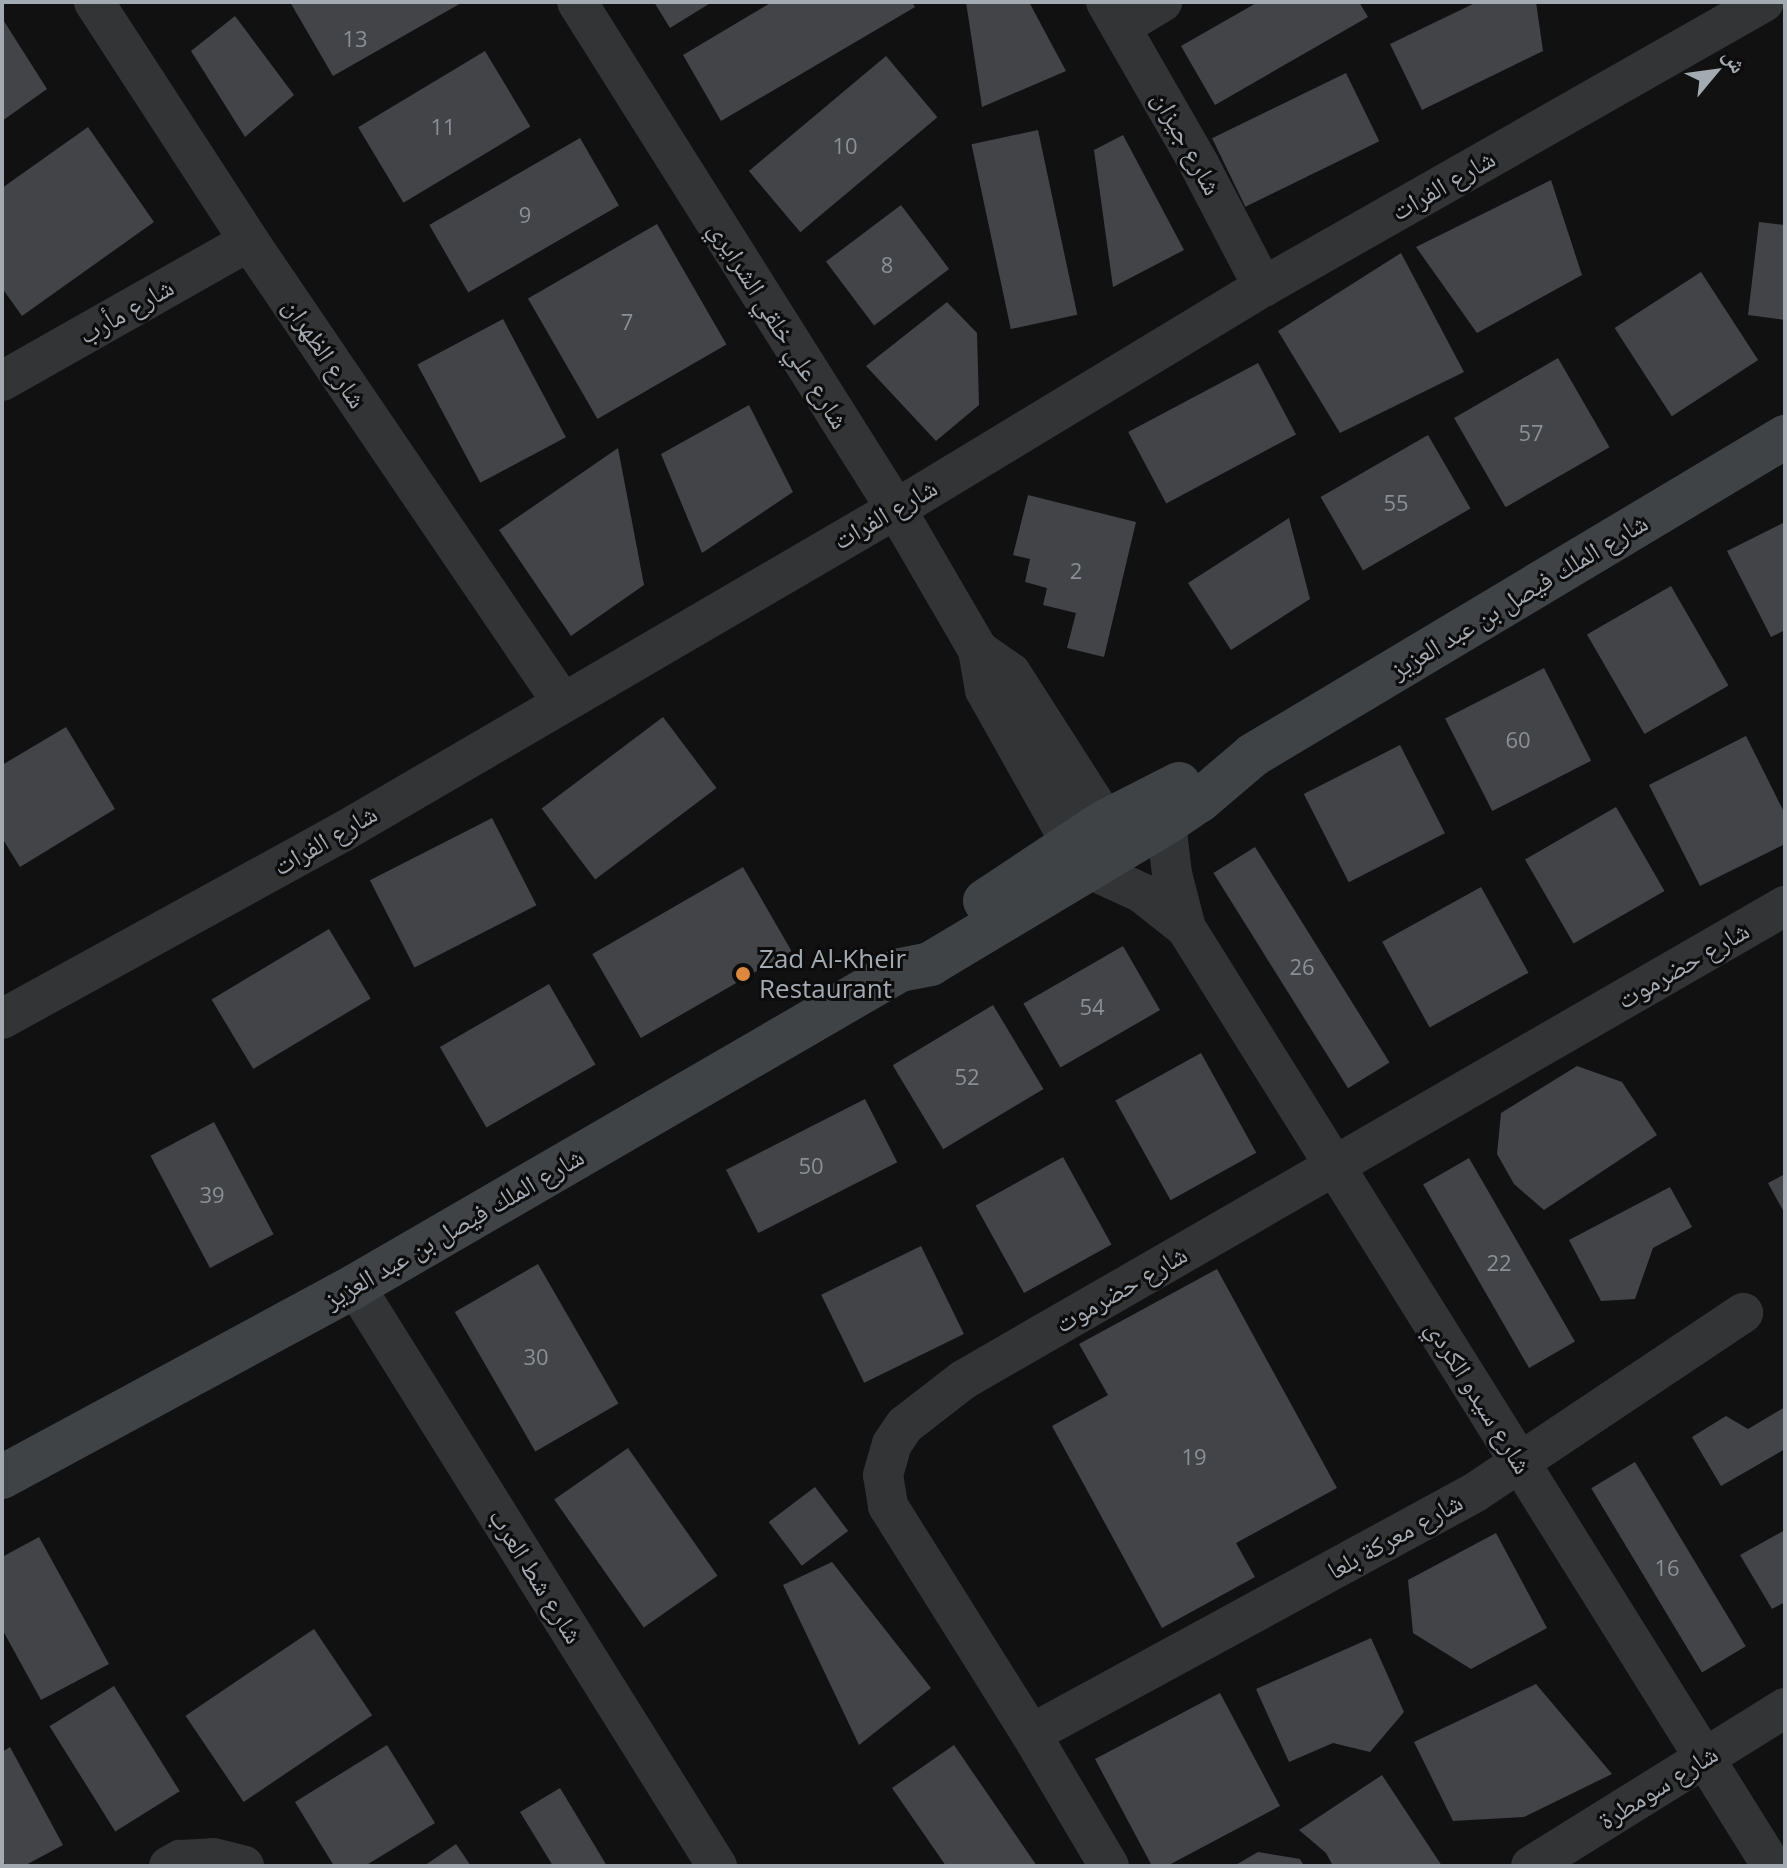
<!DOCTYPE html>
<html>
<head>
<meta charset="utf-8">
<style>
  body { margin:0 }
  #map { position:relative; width:1787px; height:1868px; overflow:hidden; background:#111112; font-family:"Open Sans","Noto Naskh Arabic",sans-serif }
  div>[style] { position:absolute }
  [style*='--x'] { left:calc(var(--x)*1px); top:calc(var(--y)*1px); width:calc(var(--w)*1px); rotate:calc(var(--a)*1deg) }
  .building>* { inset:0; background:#424447; transform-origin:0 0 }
  .street>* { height:40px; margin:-20px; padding:0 20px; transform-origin:20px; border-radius:20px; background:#323436 }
  .secondary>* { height:44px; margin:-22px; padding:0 22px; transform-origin:22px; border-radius:22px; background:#404346 }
  .dots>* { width:22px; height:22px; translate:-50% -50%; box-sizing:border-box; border:4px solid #0c0c0d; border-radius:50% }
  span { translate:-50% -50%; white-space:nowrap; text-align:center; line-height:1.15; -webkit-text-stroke:6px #0c0c0d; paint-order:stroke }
  .number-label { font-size:22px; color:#8b9096 }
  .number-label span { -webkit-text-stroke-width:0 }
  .street-label { font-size:26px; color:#a3aab1 }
  .poi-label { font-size:26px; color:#a3aab1 }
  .left { translate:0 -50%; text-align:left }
  .frame { position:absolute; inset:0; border:4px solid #a3aab1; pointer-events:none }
  .north { position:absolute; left:1675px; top:32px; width:80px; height:80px; -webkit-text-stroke:6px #0c0c0d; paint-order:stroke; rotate:61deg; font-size:22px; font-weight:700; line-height:32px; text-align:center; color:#a3aab1 }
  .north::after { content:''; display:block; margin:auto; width:28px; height:36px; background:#a3aab1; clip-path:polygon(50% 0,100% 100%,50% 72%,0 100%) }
</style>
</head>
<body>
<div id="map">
  <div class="building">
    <i style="clip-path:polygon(290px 2px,463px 2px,333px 76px)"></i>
    <i style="clip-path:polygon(654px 2px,712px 2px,670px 28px)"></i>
    <i style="clip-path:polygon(772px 2px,912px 2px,915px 7px,721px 121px,683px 55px)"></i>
    <i style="clip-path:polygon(966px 2px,1029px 2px,1066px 71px,982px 107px)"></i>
    <i style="clip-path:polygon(1258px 2px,1359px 2px,1368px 17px,1215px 105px,1181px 46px)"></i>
    <i style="clip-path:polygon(1477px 2px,1536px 2px,1543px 51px,1422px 110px,1390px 44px)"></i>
    <i style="clip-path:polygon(235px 16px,294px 95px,245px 137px,191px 51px)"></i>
    <i style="clip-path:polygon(2px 18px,47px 89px,2px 121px)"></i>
    <i style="left:485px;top:51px;width:88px;height:148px;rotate:59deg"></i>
    <i style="left:886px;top:56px;width:80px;height:179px;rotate:50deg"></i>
    <i style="left:1346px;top:73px;width:76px;height:149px;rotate:64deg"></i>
    <i style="clip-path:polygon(88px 127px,154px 222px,22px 316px,2px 288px,2px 188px)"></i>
    <i style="left:1038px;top:130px;width:189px;height:68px;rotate:78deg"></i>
    <i style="clip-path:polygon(1123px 135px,1184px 250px,1113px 287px,1094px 150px)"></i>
    <i style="left:580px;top:138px;width:78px;height:174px;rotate:60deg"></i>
    <i style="clip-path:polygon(1551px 180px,1582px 275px,1477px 333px,1416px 247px)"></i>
    <i style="left:901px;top:205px;width:80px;height:94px;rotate:53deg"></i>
    <i style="clip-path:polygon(1759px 222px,1785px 225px,1785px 320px,1748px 315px)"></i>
    <i style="left:657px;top:224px;width:139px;height:149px;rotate:60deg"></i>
    <i style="clip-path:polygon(1401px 253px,1464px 372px,1340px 433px,1278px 331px)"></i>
    <i style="left:1701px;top:272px;width:105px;height:103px;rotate:57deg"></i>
    <i style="clip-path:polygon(947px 302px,977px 333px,979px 405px,936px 441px,866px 366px)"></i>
    <i style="left:503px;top:319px;width:134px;height:97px;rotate:62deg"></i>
    <i style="left:1558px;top:358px;width:103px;height:120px;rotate:60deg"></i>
    <i style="left:1258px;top:363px;width:81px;height:147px;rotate:62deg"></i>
    <i style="clip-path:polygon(749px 405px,793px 492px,702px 553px,661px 454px)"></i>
    <i style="left:1428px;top:435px;width:85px;height:124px;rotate:60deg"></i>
    <i style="clip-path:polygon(618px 448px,644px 585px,571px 636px,499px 530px)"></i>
    <i style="clip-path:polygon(1028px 495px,1136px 522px,1104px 657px,1067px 648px,1076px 613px,1043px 605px,1047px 588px,1025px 582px,1030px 559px,1013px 555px)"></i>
    <i style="clip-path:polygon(1289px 518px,1310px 599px,1231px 650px,1188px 583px)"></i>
    <i style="clip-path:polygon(1785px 522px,1785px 630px,1771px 637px,1727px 551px)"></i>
    <i style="left:1671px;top:586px;width:115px;height:97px;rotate:60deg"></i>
    <i style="left:1544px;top:668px;width:104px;height:111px;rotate:63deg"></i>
    <i style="left:663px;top:717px;width:89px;height:152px;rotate:53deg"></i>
    <i style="clip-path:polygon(66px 727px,115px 809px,20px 867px,2px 838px,2px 765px)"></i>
    <i style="clip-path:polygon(1746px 736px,1785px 814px,1785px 844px,1700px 886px,1649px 785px)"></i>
    <i style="left:1400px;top:745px;width:99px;height:108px;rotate:63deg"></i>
    <i style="left:1616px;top:807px;width:97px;height:105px;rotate:60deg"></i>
    <i style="left:492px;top:818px;width:98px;height:137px;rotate:63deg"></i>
    <i style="left:1255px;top:847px;width:254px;height:49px;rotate:58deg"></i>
    <i style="left:743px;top:867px;width:97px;height:174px;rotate:60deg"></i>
    <i style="left:1481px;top:887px;width:98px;height:113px;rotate:61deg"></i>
    <i style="left:329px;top:929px;width:81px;height:137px;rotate:59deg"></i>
    <i style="left:1123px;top:946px;width:74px;height:115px;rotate:60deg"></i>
    <i style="left:549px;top:984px;width:93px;height:126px;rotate:60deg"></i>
    <i style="left:993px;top:1005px;width:98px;height:117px;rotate:59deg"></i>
    <i style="left:1201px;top:1053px;width:114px;height:98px;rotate:61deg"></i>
    <i style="clip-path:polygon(1577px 1066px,1622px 1082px,1657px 1135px,1544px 1210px,1514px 1184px,1497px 1154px,1501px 1113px)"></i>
    <i style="left:865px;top:1099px;width:71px;height:156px;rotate:63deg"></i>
    <i style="left:214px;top:1122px;width:127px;height:72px;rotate:62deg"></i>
    <i style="left:1063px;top:1157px;width:100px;height:100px;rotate:61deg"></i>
    <i style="left:1469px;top:1158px;width:212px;height:53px;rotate:60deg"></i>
    <i style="clip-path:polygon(1785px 1174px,1785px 1214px,1768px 1183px)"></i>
    <i style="clip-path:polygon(1670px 1187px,1692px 1227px,1653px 1248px,1635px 1299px,1601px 1301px,1569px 1240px)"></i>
    <i style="left:921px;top:1246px;width:98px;height:111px;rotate:64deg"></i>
    <i style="left:538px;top:1264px;width:161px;height:96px;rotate:60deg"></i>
    <i style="clip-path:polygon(1217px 1269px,1337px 1488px,1236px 1543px,1255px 1577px,1162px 1628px,1052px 1426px,1108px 1395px,1079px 1344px)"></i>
    <i style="clip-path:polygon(1785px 1407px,1785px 1449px,1721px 1486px,1692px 1437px,1726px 1416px,1748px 1429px)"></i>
    <i style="left:628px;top:1448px;width:156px;height:90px;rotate:55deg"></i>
    <i style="left:1635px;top:1462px;width:215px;height:51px;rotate:59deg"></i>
    <i style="left:815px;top:1487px;width:55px;height:58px;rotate:53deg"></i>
    <i style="clip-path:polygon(1785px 1530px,1785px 1602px,1772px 1609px,1740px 1555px)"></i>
    <i style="clip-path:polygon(1496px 1533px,1547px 1628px,1471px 1669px,1413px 1633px,1408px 1580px)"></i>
    <i style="clip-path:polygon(39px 1537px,109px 1664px,41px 1700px,2px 1629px,2px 1557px)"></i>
    <i style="clip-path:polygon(832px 1562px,931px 1688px,859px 1745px,783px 1585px)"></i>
    <i style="left:314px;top:1629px;width:104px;height:155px;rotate:56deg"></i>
    <i style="clip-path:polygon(1371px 1638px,1404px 1712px,1370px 1752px,1333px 1743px,1289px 1762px,1256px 1689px)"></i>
    <i style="clip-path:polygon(1536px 1684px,1612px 1774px,1524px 1817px,1453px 1821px,1414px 1742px)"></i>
    <i style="left:114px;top:1686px;width:124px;height:76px;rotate:58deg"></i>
    <i style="clip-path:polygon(1220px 1693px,1280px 1806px,1167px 1866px,1152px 1866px,1095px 1759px)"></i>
    <i style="clip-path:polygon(387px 1745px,435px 1823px,365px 1866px,334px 1866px,295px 1802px)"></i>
    <i style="clip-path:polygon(954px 1745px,1037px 1866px,946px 1866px,892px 1788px)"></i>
    <i style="clip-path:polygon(10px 1747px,63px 1845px,24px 1866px,6px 1866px,2px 1859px,2px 1752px)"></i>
    <i style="clip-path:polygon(1382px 1775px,1442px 1866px,1333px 1866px,1326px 1853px,1299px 1830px)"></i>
    <i style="clip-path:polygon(560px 1788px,607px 1866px,553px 1866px,520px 1812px)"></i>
    <i style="clip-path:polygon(456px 1844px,471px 1866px,424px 1866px)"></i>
    <i style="clip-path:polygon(1258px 1852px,1300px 1859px,1304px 1866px,1234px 1866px)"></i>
  </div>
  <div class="street">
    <i style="--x:94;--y:2;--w:285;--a:57"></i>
    <i style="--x:249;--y:241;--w:557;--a:55.83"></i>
    <i style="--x:577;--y:2;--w:599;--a:57.82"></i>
    <i style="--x:896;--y:509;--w:163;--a:59.8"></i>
    <i style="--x:978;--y:650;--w:41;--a:80.1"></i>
    <i style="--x:985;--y:690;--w:176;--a:60.7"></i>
    <i style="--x:1071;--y:843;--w:32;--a:54"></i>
    <i style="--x:1090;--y:869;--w:57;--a:24.8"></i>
    <i style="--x:1142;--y:893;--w:56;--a:38.5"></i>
    <i style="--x:1106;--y:2;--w:187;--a:60.1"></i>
    <i style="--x:1199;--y:164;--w:139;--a:62.5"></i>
    <i style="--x:1122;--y:26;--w:47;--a:-31"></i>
    <i style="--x:2;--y:381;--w:284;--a:-29.5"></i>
    <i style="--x:978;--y:650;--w:40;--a:34.9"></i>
    <i style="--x:1011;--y:673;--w:208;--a:57.4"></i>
    <i style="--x:1166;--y:823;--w:51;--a:83.3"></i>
    <i style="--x:1172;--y:874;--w:56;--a:75.5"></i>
    <i style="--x:1186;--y:928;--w:1106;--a:58.01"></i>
    <i style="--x:2;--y:1019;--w:390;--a:-28.8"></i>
    <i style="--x:344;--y:831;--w:639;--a:-30.26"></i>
    <i style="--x:896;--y:509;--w:429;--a:-31.2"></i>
    <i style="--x:1263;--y:287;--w:576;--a:-29.63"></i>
    <i style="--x:355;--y:1286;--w:684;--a:58.03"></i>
    <i style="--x:1031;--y:1734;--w:504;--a:-28.55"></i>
    <i style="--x:1474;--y:1493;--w:324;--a:-33.8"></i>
    <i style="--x:169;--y:1866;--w:13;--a:-29"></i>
    <i style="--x:180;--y:1860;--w:33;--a:-3"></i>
    <i style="--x:213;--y:1858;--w:32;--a:14"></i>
    <i style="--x:1109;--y:1866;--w:153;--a:-120.6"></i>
    <i style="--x:1031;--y:1734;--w:269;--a:-122.1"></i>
    <i style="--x:888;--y:1506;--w:31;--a:-99"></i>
    <i style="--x:883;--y:1475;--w:32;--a:-74"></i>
    <i style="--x:892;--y:1444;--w:23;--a:-56"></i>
    <i style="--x:905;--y:1425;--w:73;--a:-37.8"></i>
    <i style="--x:963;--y:1380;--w:949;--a:-29.97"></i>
    <i style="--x:1531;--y:1866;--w:299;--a:-31.9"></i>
  </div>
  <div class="secondary">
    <i style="--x:985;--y:901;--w:145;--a:-33.5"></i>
    <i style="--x:1106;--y:821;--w:82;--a:-26.9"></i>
    <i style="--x:2;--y:1477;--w:401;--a:-28.4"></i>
    <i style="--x:355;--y:1286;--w:630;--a:-30.11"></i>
    <i style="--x:900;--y:970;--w:31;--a:-11"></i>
    <i style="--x:930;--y:964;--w:275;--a:-30.9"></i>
    <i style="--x:1166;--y:823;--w:40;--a:-34"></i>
    <i style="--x:1199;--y:801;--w:71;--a:-40.4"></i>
    <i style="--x:1253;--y:755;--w:620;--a:-30.87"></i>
  </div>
  <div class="dots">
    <i style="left:743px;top:974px;background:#dd893d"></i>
  </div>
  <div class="number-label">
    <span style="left:355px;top:39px">13</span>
    <span style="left:443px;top:127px">11</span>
    <span style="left:845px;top:146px">10</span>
    <span style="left:525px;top:215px">9</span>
    <span style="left:887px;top:265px">8</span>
    <span style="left:627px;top:322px">7</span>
    <span style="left:1531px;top:433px">57</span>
    <span style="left:1396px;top:503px">55</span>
    <span style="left:1076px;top:571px">2</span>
    <span style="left:1518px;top:740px">60</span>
    <span style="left:1302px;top:967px">26</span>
    <span style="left:1092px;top:1007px">54</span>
    <span style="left:967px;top:1077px">52</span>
    <span style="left:811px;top:1166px">50</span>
    <span style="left:212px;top:1195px">39</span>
    <span style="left:1499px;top:1263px">22</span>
    <span style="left:536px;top:1357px">30</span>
    <span style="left:1194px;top:1457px">19</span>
    <span style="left:1667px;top:1568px">16</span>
  </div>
  <div class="street-label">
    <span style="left:1187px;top:143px;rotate:61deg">شارع جيزان</span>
    <span style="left:1443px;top:185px;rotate:-30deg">شارع الفرات</span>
    <span style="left:126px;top:311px;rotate:-30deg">شارع مأرب</span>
    <span style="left:779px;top:325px;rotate:58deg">شارع علي خلقي الشرايري</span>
    <span style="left:325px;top:353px;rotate:56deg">شارع الظهران</span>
    <span style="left:885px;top:514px;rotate:-30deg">شارع الفرات</span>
    <span style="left:1519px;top:596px;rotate:-31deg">شارع الملك فيصل بن عبد العزيز</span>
    <span style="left:325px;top:840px;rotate:-30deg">شارع الفرات</span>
    <span style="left:1683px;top:965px;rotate:-30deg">شارع حضرموت</span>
    <span style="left:454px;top:1228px;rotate:-30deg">شارع الملك فيصل بن عبد العزيز</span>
    <span style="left:1121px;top:1289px;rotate:-30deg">شارع حضرموت</span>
    <span style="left:1479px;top:1397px;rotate:58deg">شارع سيدو الكردي</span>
    <span style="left:1395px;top:1536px;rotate:-29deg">شارع معركة بلعا</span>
    <span style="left:536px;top:1576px;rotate:58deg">شارع شط العرب</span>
    <span style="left:1658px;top:1787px;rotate:-32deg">شارع سومطرة</span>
  </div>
  <div class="poi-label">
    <span class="left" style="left:759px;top:974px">Zad Al-Kheir<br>Restaurant</span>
  </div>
  <div class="frame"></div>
  <div class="north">ش</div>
</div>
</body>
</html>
